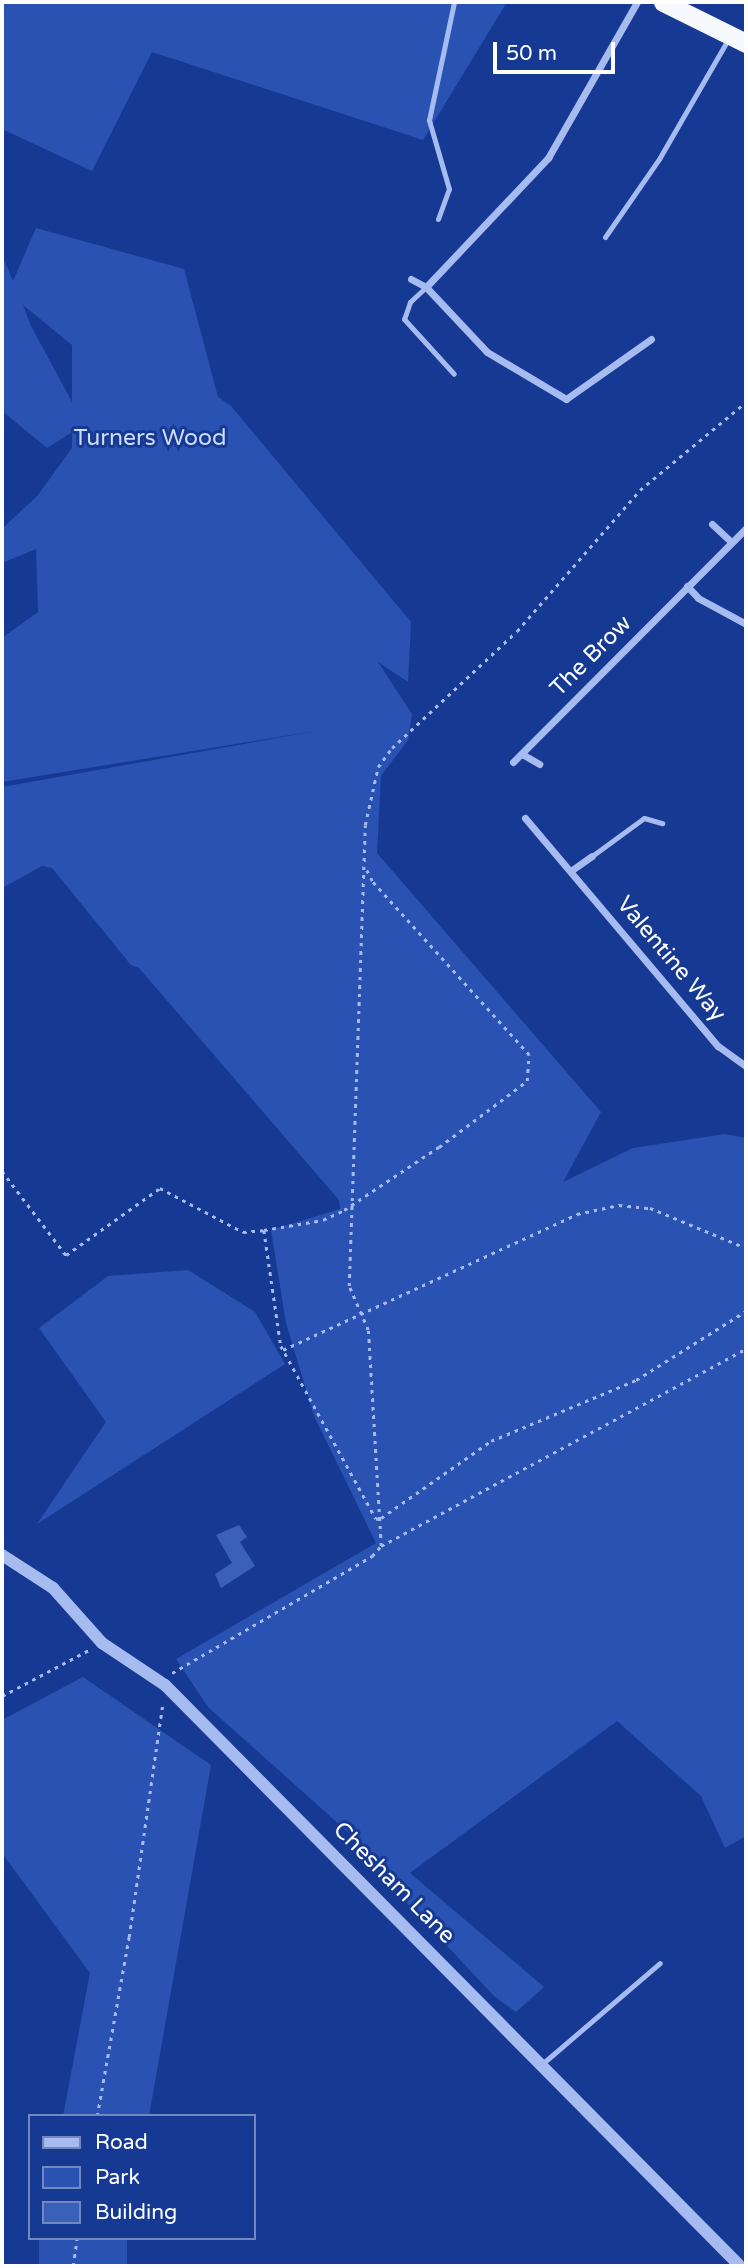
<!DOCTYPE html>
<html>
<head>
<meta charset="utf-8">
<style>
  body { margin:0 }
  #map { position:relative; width:748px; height:2268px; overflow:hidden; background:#163a93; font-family:"Varela Round",sans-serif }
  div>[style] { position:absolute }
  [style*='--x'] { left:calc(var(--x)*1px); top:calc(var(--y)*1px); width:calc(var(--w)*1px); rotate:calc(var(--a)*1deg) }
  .green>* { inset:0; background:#2952b2; transform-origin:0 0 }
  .building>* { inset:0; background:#3b60ba }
  .path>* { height:2.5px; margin-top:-1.25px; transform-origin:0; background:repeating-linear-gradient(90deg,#a6bcf1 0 3.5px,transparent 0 8.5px) }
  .service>* { height:5px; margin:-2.5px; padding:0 2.5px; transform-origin:2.5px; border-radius:2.5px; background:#a6bcf1 }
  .minor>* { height:7px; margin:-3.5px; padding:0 3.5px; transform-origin:3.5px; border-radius:3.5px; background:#a6bcf1 }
  .tertiary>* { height:12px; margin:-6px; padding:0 6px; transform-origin:6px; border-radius:6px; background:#a6bcf1 }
  .trunk>* { height:19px; margin:-9.5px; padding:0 9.5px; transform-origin:9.5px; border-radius:9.5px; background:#f7f9ff }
  span { translate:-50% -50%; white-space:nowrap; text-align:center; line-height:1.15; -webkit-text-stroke:6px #163a93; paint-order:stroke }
  .park-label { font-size:23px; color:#cddbfc }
  .street-label { font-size:23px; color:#fff }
  .frame { position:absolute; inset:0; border:4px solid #fff; pointer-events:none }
  .legend { position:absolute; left:28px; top:2114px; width:228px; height:126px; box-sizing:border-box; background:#163a93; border:2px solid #7389be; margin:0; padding:9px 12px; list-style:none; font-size:21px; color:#fff }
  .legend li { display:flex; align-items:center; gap:14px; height:35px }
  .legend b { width:35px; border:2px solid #7389be }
  .scale { position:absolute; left:493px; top:42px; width:122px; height:32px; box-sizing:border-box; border:4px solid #fff; border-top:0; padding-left:9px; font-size:21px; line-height:24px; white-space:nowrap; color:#fff; -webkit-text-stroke:5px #163a93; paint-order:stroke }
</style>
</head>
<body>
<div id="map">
  <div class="green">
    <i style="clip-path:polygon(2px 2px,507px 2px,423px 140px,152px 52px,92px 171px,2px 129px)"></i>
    <i style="clip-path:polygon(evenodd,36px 228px,184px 269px,218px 397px,231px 406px,411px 622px,408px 682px,378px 662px,412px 714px,408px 740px,381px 776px,377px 853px,601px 1112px,563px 1182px,633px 1148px,725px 1134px,746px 1138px,746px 1836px,725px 1848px,701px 1796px,617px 1721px,410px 1873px,544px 1987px,516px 2012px,494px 1996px,374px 1868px,369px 1851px,208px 1707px,176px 1659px,376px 1543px,314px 1416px,286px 1323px,271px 1230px,340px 1209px,339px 1200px,139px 968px,131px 965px,52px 868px,42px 866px,2px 888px,2px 787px,322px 730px,2px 782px,2px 638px,38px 612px,36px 549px,2px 563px,2px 529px,38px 495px,72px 448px,72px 432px,47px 448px,2px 411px,2px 255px,13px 281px,36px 228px,23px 305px,72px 345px,72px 402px,31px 326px,23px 305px)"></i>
    <i style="clip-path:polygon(188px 1270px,255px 1312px,285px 1364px,37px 1524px,106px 1422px,39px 1328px,108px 1276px)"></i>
    <i style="clip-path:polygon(83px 1677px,211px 1765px,149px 2116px,63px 2116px,90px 1973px,2px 1853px,2px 1720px)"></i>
    <i style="left:39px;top:2238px;width:88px;height:28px"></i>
  </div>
  <div class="building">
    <i style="clip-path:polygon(239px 1525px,247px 1537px,240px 1542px,255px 1566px,221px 1588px,215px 1574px,232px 1563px,216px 1535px)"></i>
  </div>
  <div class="path">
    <i style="--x:2;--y:1171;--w:106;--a:52.7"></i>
    <i style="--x:66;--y:1255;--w:115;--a:-35.5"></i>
    <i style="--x:160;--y:1188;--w:94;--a:27.9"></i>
    <i style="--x:243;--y:1232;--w:21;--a:-5"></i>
    <i style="--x:264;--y:1230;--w:60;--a:-9.6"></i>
    <i style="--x:323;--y:1220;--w:23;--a:-25"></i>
    <i style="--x:344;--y:1210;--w:114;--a:-33.6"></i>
    <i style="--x:439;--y:1147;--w:110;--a:-36.9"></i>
    <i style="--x:527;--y:1081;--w:26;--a:-86"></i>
    <i style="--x:529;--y:1055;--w:234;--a:-132.1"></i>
    <i style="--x:372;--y:881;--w:16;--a:-117"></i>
    <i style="--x:264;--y:1230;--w:117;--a:81.7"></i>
    <i style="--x:281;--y:1346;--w:197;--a:61.2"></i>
    <i style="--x:376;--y:1519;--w:5;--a:-11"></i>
    <i style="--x:283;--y:1350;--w:324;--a:-24.8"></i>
    <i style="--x:577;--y:1214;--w:43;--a:-12.1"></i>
    <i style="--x:619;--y:1205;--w:31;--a:6"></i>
    <i style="--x:650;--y:1208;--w:104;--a:22.6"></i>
    <i style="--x:381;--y:1518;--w:134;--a:-35"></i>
    <i style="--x:491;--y:1441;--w:157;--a:-22.8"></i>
    <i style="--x:636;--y:1380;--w:130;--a:-32.1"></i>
    <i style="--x:381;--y:1546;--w:415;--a:-28.4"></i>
    <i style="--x:172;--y:1673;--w:232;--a:-30.3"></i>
    <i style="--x:372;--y:1556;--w:13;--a:-48"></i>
    <i style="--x:381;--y:1546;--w:216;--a:-93.4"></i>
    <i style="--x:368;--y:1330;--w:48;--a:-113.4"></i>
    <i style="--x:349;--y:1286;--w:461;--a:-88"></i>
    <i style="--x:365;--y:825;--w:59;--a:-77.4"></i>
    <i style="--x:378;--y:767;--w:24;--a:-54"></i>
    <i style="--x:392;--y:748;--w:171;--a:-43.1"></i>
    <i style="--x:517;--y:631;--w:187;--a:-48.9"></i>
    <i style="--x:640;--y:490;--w:138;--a:-39.7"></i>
    <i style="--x:2;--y:1696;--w:98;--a:-27.9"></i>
    <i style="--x:97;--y:2116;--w:182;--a:-79.9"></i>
    <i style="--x:129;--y:1937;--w:237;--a:-81.8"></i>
    <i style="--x:73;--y:2266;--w:28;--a:-82"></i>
  </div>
  <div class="service">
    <i style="--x:438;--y:219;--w:32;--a:-70"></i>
    <i style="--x:449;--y:189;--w:72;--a:-106.2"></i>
    <i style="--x:429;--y:120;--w:121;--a:-78"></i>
    <i style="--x:605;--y:237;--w:95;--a:-55.3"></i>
    <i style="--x:659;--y:159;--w:140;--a:-60"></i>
    <i style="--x:426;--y:287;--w:22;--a:137"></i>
    <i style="--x:410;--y:302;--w:18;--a:109"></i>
    <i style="--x:404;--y:319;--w:74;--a:47.7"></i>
    <i style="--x:592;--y:856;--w:64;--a:-36.2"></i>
    <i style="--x:644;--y:818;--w:19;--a:16"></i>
    <i style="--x:542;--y:2064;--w:155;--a:-40.6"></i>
  </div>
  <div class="minor">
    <i style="--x:411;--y:279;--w:17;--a:28"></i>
    <i style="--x:426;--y:287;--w:89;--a:46.8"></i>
    <i style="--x:487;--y:352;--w:92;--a:30.7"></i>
    <i style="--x:566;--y:399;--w:104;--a:-35.2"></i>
    <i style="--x:426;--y:287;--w:178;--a:-46.6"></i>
    <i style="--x:548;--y:158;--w:180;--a:-60.3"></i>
    <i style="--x:712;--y:524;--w:26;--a:43"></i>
    <i style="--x:687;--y:586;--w:16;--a:47"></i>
    <i style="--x:698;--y:598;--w:55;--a:28.4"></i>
    <i style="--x:522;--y:754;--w:20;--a:30"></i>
    <i style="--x:513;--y:762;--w:330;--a:-45.1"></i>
    <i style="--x:525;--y:818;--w:299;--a:49.8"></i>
    <i style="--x:718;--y:1046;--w:34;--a:36"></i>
    <i style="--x:572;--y:870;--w:24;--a:-35"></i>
  </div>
  <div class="tertiary">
    <i style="--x:2;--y:1555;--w:61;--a:32.9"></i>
    <i style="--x:53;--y:1588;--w:74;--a:48.3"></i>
    <i style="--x:102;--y:1643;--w:76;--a:33.7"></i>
    <i style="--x:165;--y:1685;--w:815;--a:45.3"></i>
  </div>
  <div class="trunk">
    <i style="--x:663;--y:2;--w:93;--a:26.3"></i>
  </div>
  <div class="park-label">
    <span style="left:150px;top:438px">Turners Wood</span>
  </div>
  <div class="street-label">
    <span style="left:591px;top:656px;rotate:-45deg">The Brow</span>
    <span style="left:671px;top:959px;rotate:50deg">Valentine Way</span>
    <span style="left:394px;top:1883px;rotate:45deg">Chesham Lane</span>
  </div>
  <div class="frame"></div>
  <ul class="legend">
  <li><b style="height:9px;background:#a6bcf1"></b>Road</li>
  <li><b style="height:19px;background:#2952b2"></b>Park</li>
  <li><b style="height:19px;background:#3b60ba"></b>Building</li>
  </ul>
  <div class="scale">50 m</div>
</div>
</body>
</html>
